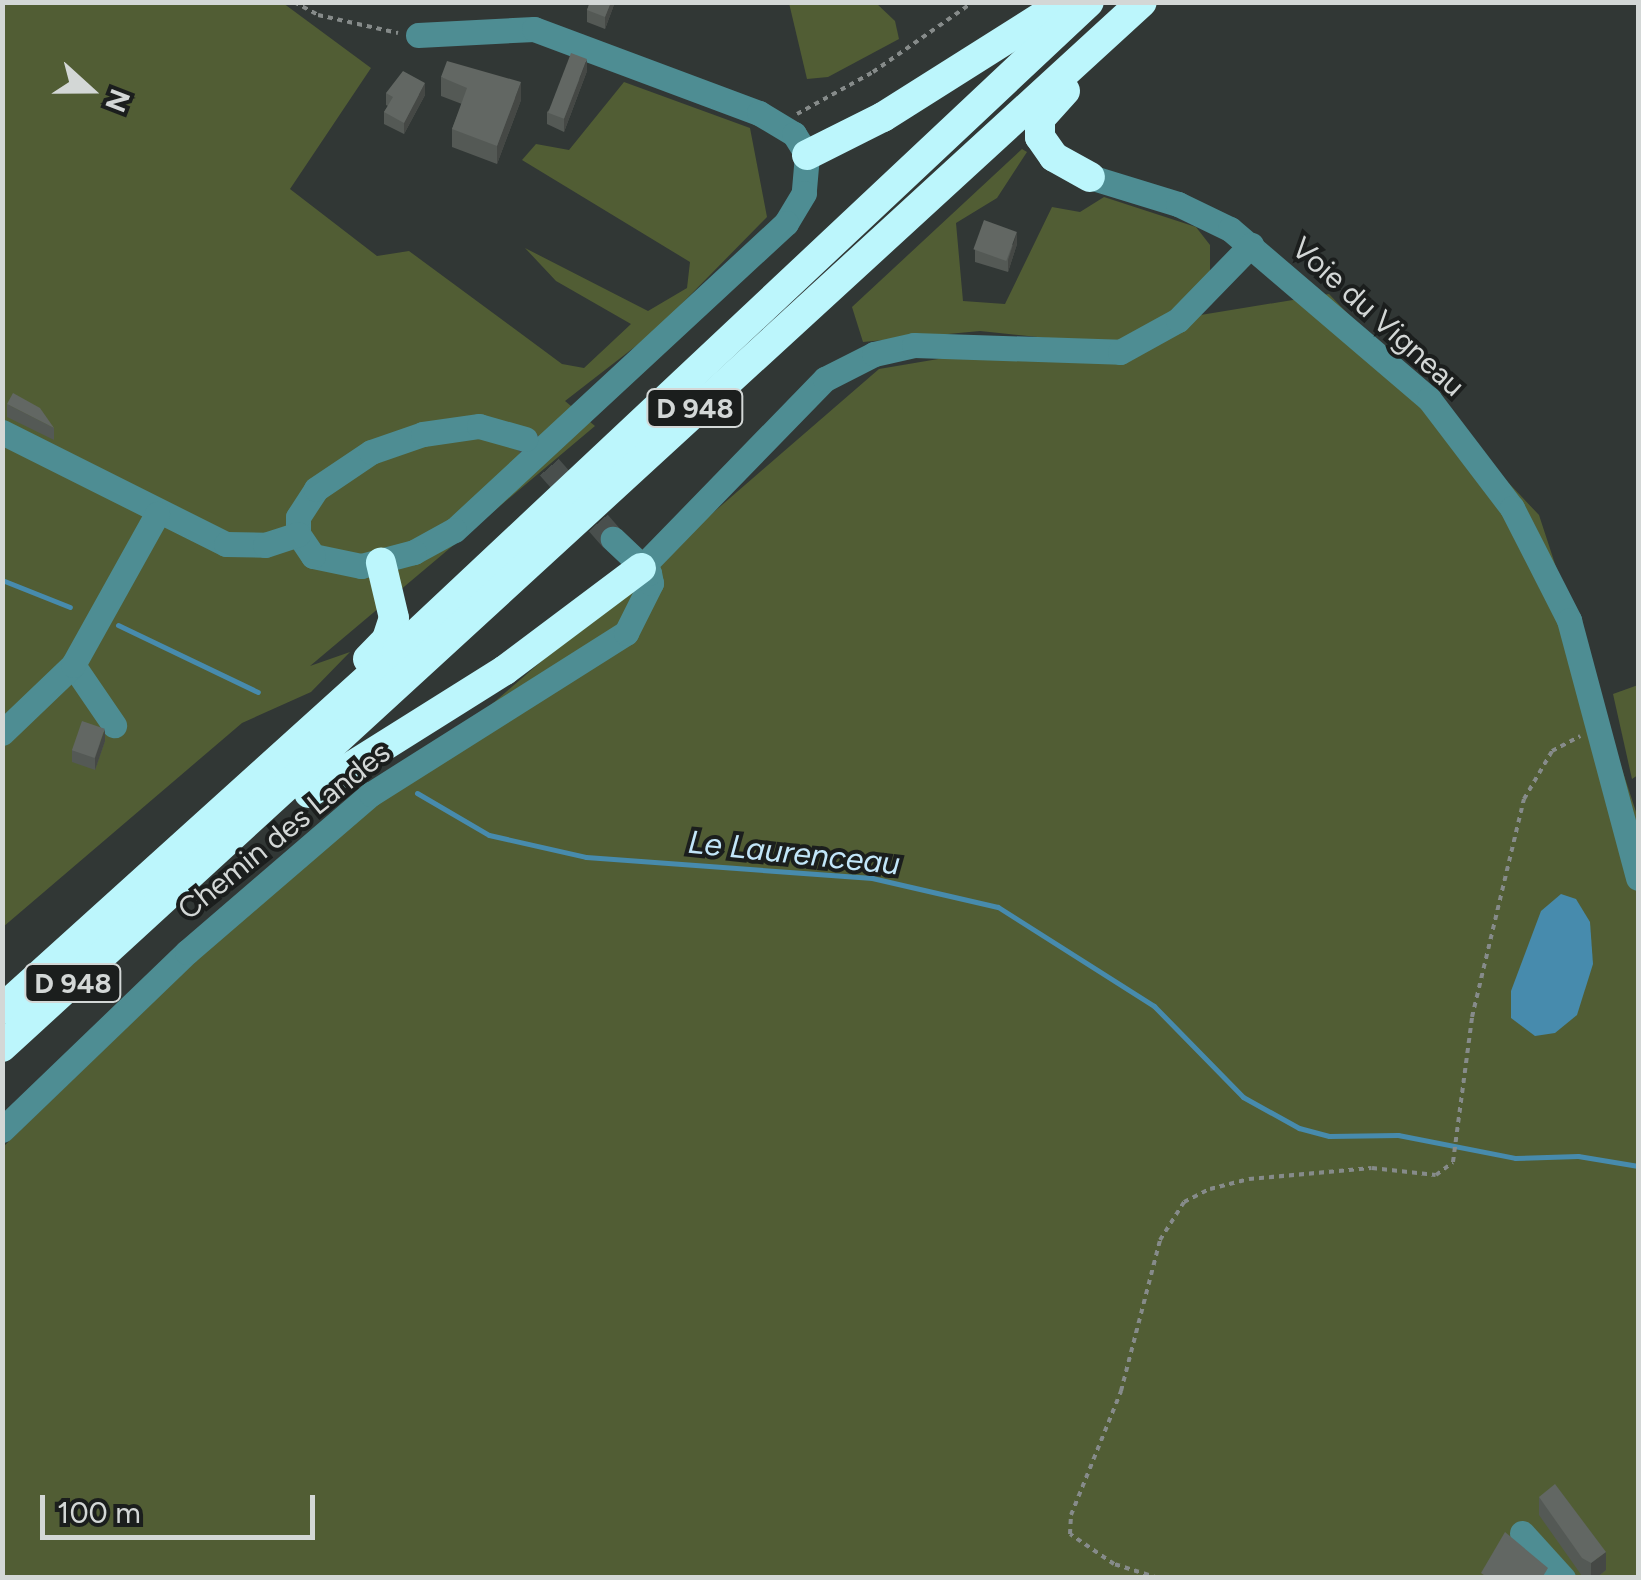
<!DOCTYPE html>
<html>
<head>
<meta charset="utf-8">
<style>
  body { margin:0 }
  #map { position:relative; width:1641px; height:1580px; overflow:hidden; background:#313735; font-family:Figtree,sans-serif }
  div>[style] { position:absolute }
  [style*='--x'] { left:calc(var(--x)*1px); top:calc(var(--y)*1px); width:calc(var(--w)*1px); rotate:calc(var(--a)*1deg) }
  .green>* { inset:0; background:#515d34 }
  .water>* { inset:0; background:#478bad }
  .stream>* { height:5px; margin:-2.5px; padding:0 2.5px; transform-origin:2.5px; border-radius:2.5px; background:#478bad }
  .minor-tunnel>* { height:25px; margin-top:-12.5px; transform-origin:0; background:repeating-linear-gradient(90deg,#494f4d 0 25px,transparent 0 37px) }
  .path>* { height:4px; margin-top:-2px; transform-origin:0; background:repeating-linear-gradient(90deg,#868b8a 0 5px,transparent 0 10px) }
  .minor>* { height:25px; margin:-12.5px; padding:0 12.5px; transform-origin:12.5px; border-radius:12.5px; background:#4e8d93 }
  .highway>* { height:30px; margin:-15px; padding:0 15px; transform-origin:15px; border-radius:15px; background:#bcf6fc }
  .wall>* { inset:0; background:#545955 }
  .shaded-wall>* { inset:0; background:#454845 }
  .building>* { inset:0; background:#626763; transform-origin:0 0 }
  span { translate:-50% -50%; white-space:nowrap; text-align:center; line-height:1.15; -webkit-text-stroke:8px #1b1e1d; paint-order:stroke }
  .shield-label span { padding:2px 8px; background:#1b1e1d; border:2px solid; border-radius:8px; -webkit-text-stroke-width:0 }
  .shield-label { font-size:28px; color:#d3d7d6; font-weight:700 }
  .street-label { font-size:30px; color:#d3d7d6 }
  .water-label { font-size:32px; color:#c2e6f9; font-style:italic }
  .frame { position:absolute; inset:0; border:5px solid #d3d7d6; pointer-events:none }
  .north { position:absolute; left:40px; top:40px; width:100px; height:100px; -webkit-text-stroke:8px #1b1e1d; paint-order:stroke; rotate:111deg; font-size:28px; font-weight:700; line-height:40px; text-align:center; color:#d3d7d6 }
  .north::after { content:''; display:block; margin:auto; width:35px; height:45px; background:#d3d7d6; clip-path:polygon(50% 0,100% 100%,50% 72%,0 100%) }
  .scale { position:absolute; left:40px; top:1495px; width:275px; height:45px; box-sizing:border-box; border:5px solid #d3d7d6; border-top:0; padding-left:12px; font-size:30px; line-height:35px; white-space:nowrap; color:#d3d7d6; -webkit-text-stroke:8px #1b1e1d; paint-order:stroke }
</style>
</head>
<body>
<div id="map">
  <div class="green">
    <i style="clip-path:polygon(3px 3px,283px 3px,371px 68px,290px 189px,377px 256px,409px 251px,562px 364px,584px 368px,631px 324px,556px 281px,525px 248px,648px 311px,687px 288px,690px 262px,522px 160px,536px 144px,569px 150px,624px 82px,750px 128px,767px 217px,654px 332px,565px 401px,595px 426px,310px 666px,350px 652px,311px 692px,242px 723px,3px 927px)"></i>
    <i style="clip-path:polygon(789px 3px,876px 3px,895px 21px,899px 39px,828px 77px,807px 79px)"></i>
    <i style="clip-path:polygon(1022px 149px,1027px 152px,997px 198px,956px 223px,963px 301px,1005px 304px,1052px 207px,1080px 212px,1104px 197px,1196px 227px,1210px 245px,1210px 276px,1158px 322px,1329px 294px,1539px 515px,1638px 818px,1638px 1577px,3px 1578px,3px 1147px,202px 955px,879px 369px,1057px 339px,980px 331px,863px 342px,852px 307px)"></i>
    <i style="clip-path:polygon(1638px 685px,1638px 775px,1632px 779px,1613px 694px)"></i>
  </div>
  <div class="water">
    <i style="clip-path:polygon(1561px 894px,1576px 899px,1590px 922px,1593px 964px,1577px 1015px,1555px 1033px,1535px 1036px,1511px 1018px,1511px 991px,1541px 911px)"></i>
  </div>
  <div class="stream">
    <i style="--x:2;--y:580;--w:73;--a:21.7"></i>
    <i style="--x:118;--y:625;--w:155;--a:25.6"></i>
    <i style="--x:417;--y:793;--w:83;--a:30.3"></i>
    <i style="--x:489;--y:835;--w:99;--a:12.8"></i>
    <i style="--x:586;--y:857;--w:287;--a:4.2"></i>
    <i style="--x:872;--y:878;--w:129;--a:13"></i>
    <i style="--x:998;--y:907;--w:185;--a:32.4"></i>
    <i style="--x:1154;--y:1006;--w:127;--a:45.6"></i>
    <i style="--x:1243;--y:1097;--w:64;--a:29"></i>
    <i style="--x:1299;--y:1128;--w:31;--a:15"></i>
    <i style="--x:1329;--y:1136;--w:69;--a:-0.8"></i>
    <i style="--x:1398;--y:1135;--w:119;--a:11.1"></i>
    <i style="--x:1515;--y:1158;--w:63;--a:-1.8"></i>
    <i style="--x:1578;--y:1156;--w:61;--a:9.5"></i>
  </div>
  <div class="minor-tunnel">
    <i style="--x:525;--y:439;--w:133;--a:48.7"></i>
  </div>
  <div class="path">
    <i style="--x:294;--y:2;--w:27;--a:28"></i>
    <i style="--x:318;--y:15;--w:82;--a:12.7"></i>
    <i style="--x:797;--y:114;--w:87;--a:-28.9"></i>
    <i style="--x:873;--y:72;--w:122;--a:-35"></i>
    <i style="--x:1158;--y:1578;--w:46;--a:-162.3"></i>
    <i style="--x:1114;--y:1564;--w:53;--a:-145.7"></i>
    <i style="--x:1070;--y:1534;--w:19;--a:-87"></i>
    <i style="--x:1071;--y:1515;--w:134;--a:-68"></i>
    <i style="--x:1121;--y:1391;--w:156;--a:-75.5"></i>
    <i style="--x:1160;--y:1240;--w:45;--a:-57.7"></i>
    <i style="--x:1184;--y:1202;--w:29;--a:-27"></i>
    <i style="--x:1210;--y:1189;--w:40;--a:-14.4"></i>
    <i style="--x:1249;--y:1179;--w:123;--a:-5.1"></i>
    <i style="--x:1372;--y:1168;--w:64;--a:6.2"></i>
    <i style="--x:1436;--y:1175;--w:21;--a:-37"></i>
    <i style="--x:1453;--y:1162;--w:146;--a:-82.5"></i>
    <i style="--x:1472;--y:1017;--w:224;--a:-76.6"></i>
    <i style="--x:1524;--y:799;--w:56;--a:-59.7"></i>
    <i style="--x:1552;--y:751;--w:32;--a:-28"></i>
  </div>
  <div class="minor">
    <i style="--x:418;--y:35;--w:116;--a:-3"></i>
    <i style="--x:534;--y:29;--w:240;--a:20.5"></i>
    <i style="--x:759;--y:113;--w:41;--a:31"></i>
    <i style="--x:794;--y:134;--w:25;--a:58"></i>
    <i style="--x:807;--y:155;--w:38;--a:95"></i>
    <i style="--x:804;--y:193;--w:35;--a:121"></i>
    <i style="--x:786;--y:223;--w:452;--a:137.2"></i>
    <i style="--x:454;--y:530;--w:46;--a:151.2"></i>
    <i style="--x:414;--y:552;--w:55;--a:165.2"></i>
    <i style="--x:361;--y:566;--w:49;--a:-168.2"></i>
    <i style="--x:313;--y:556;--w:27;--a:-124"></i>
    <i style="--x:298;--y:534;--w:17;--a:-90"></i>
    <i style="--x:298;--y:517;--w:33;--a:-57"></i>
    <i style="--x:316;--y:489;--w:66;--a:-33.9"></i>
    <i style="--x:371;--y:452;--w:55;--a:-19.1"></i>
    <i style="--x:423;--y:434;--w:57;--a:-8.1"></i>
    <i style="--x:479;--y:426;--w:48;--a:15.8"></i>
    <i style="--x:1090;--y:177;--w:92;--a:17.1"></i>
    <i style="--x:1178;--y:204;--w:58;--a:25.7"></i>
    <i style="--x:1230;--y:229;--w:262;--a:40.5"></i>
    <i style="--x:1429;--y:399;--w:137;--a:52.7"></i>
    <i style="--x:1512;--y:508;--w:126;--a:63"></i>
    <i style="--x:1569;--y:620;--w:267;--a:75"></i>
    <i style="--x:2;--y:432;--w:250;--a:26.6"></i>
    <i style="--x:226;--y:544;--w:39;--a:1"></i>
    <i style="--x:265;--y:545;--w:35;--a:-18"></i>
    <i style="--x:641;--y:568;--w:264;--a:-45.8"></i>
    <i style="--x:825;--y:379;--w:55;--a:-27"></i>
    <i style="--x:874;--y:354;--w:41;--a:-12.7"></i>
    <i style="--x:914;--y:345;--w:206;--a:1.9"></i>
    <i style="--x:1120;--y:352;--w:66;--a:-28.9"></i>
    <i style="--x:1178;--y:320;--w:105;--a:-45.8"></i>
    <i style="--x:73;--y:665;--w:73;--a:55.7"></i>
    <i style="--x:2;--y:733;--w:98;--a:-43.8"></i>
    <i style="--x:73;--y:665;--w:173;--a:-60.9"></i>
    <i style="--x:2;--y:1130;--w:257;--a:-43.9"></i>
    <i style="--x:187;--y:952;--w:243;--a:-40.7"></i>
    <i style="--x:371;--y:794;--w:302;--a:-32.3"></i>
    <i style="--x:626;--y:633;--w:56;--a:-63.4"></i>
    <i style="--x:651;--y:583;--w:10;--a:-101"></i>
    <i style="--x:649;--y:573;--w:50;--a:-136.6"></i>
    <i style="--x:1522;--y:1533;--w:61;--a:47.7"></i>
  </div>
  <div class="highway">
    <i style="--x:1065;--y:91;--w:38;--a:132"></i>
    <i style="--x:1040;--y:119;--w:18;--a:90"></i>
    <i style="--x:1040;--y:137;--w:24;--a:55"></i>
    <i style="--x:1054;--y:157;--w:41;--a:29.1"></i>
    <i style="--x:807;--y:155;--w:85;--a:-26.6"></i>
    <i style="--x:883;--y:117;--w:209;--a:-32.3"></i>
    <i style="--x:1060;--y:5;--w:17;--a:-7"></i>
    <i style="--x:368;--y:659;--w:28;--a:-46"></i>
    <i style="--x:387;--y:639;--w:22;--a:-72"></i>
    <i style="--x:394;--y:618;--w:57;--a:-103.3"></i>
    <i style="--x:309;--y:793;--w:231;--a:-32.1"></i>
    <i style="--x:505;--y:670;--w:170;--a:-36.9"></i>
    <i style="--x:2;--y:1009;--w:532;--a:-42.11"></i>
    <i style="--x:397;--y:652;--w:949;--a:-43.21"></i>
    <i style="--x:2;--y:1047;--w:1546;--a:-42.51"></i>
  </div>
  <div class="wall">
    <i style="clip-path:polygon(590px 2px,615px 2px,605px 29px,587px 22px,587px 10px)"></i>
    <i style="clip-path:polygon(587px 71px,564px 132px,547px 124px,547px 112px)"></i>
    <i style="clip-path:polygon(441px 77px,521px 100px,497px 164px,452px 147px,452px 129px,462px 104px,441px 96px)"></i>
    <i style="clip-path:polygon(386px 93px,425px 95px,404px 134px,384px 124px,384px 112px,388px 106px,386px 105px)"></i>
    <i style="clip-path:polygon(1017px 244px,1008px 272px,975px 262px,975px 250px)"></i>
    <i style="clip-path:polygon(7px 404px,54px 428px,54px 440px,7px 417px)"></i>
    <i style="clip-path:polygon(105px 741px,95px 770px,72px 762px,72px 750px)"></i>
    <i style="clip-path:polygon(1539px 1497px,1606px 1570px,1596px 1578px,1582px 1576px,1539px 1515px)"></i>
  </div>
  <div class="shaded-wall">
    <i style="clip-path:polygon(611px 2px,615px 2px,605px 29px,605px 17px)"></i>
    <i style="clip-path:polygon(587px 59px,587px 71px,564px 132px,564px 119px)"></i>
    <i style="clip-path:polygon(521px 82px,521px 100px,497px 164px,497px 146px)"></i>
    <i style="clip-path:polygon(425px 83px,425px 95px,404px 134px,404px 123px)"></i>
    <i style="clip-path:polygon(1017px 232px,1017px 244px,1008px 272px,1008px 260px)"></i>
    <i style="clip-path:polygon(105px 729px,105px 741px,95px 770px,95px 758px)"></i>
    <i style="clip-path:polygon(1606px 1552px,1606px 1570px,1596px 1578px,1591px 1578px,1591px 1563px)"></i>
  </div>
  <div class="building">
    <i style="clip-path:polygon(590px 2px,611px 2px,605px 17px,587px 10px)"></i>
    <i style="left:571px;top:53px;width:17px;height:64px;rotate:21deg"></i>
    <i style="clip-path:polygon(447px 61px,521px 82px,497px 146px,452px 129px,467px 88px,441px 77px)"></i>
    <i style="clip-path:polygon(403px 71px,425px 83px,404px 123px,384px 112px,393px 97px,386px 93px)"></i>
    <i style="left:984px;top:220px;width:35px;height:31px;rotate:20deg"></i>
    <i style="clip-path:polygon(13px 393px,40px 408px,54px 428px,7px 404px)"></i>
    <i style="left:82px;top:721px;width:24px;height:31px;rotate:19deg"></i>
    <i style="clip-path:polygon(1555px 1484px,1606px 1552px,1591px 1563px,1582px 1558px,1539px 1497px)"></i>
    <i style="clip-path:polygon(1505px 1532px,1548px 1568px,1542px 1578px,1488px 1578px,1481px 1573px)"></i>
  </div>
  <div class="shield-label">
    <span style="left:695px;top:408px">D 948</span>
    <span style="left:73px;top:983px">D 948</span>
  </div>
  <div class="street-label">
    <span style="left:1378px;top:317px;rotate:42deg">Voie du Vigneau</span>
    <span style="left:284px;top:831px;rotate:-39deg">Chemin des Landes</span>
  </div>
  <div class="water-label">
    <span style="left:794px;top:853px;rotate:6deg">Le Laurenceau</span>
  </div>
  <div class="frame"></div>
  <div class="north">N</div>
  <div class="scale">100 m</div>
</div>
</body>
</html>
